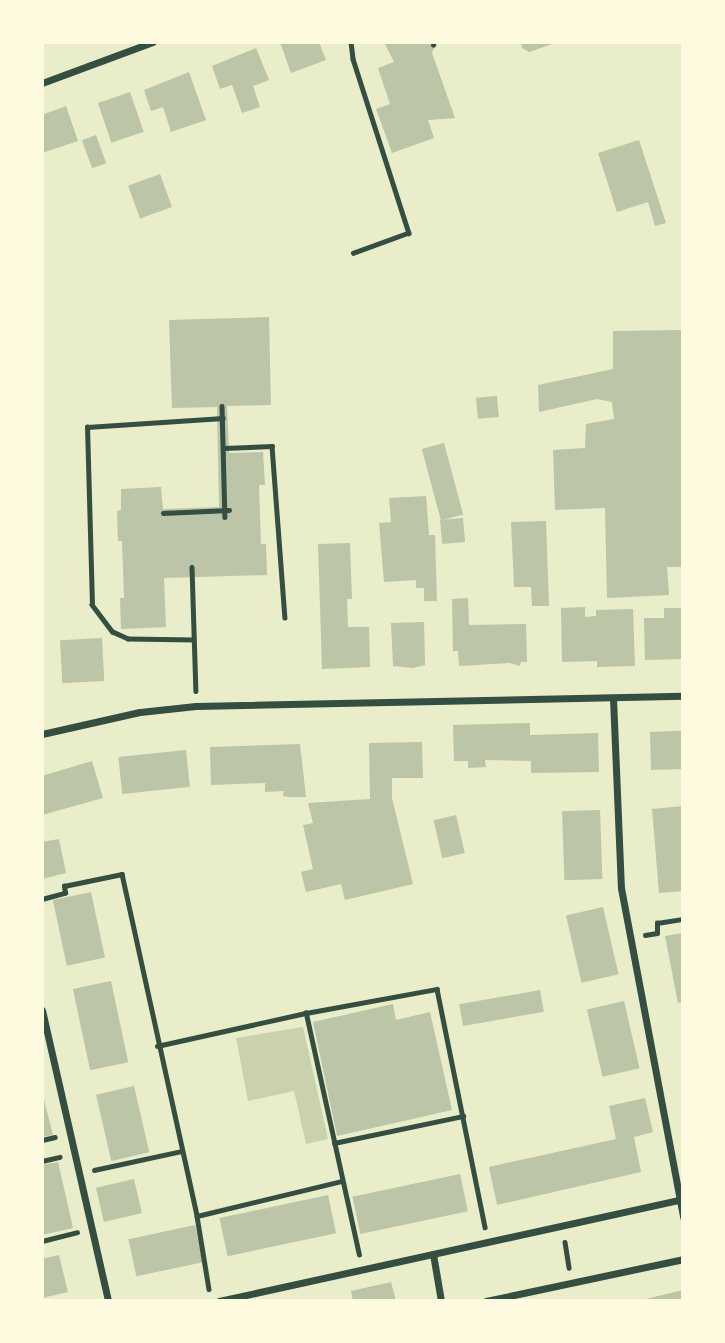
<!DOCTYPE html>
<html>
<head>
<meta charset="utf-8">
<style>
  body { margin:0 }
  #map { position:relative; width:725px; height:1343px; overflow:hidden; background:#e9edc9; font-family:Overpass,sans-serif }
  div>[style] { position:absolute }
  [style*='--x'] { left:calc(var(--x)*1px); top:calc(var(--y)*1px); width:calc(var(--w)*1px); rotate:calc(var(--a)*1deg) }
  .green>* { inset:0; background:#cad2ad }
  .building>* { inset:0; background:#bcc5a7; transform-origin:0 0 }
  .path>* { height:4.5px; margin:-2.25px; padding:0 2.25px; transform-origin:2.25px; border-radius:2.25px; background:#344e41 }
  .minor>* { height:7px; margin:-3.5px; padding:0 3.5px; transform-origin:3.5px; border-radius:3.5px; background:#344e41 }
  span { translate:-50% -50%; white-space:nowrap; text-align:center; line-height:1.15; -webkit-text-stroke:5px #fefae0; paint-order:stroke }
  .frame { position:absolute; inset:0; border:44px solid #fefae0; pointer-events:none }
</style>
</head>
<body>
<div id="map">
  <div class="green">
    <i style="clip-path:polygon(303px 1027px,328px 1139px,306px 1144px,294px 1091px,248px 1101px,236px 1038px)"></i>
  </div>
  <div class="building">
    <i style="clip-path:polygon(280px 42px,319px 42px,326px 60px,291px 73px)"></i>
    <i style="clip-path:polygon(384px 42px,428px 42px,435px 46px,432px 53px,455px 118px,428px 120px,434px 138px,392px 153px,376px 109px,390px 104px,378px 68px,394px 62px)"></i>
    <i style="clip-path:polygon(521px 42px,558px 42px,529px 52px,522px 48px)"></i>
    <i style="clip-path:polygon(256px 48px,269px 80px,253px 86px,260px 107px,242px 113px,232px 85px,220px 89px,212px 66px)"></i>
    <i style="clip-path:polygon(189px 72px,206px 120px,171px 132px,163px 107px,151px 111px,144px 90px)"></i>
    <i style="left:130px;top:92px;width:42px;height:34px;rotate:71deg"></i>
    <i style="clip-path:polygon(66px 106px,78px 141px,42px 153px,42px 115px)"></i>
    <i style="left:96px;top:135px;width:30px;height:15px;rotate:70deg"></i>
    <i style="clip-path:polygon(639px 140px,666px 223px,655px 226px,648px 202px,617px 212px,598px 153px)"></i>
    <i style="left:160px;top:174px;width:35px;height:34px;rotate:70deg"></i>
    <i style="clip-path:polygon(269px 317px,271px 405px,227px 406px,229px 453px,263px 452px,265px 485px,259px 485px,261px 544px,266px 544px,267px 575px,164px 578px,166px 627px,121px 629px,120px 598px,124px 598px,122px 541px,118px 541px,117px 511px,121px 510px,121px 489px,161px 487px,163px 509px,219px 507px,217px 407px,172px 408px,169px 320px)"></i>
    <i style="clip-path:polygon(683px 330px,683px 567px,667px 567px,669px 595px,607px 598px,605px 508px,555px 510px,553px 450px,585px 448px,586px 424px,614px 419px,612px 402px,597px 399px,539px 412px,538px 385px,613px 369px,613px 331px)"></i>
    <i style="left:497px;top:396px;width:21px;height:21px;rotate:85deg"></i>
    <i style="left:444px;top:443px;width:74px;height:23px;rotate:75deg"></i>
    <i style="clip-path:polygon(426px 496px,429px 535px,435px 535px,437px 601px,424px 601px,424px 588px,416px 588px,416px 580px,384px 582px,379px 523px,391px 522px,389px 498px)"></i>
    <i style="left:463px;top:518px;width:24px;height:23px;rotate:85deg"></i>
    <i style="clip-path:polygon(546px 521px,549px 606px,532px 606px,531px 587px,514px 587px,511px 522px)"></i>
    <i style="clip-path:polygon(350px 543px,352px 599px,347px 599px,348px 627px,369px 627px,370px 667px,322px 669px,318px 544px)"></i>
    <i style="clip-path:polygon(468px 598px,469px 625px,526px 624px,527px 662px,521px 662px,520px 666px,509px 663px,459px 666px,458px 651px,453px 651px,452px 599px)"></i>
    <i style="clip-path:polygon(585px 607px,585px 617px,596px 616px,596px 610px,633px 609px,635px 666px,597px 667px,597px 661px,562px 662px,561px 608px)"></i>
    <i style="clip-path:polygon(664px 608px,683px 608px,683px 659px,645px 660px,644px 618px,664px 618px)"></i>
    <i style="clip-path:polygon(424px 622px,425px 665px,413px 668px,393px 666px,391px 623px)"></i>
    <i style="left:102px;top:638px;width:43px;height:42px;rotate:87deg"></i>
    <i style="clip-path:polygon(530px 723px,530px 735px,598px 733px,599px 772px,531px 773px,531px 761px,485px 760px,486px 767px,468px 768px,468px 761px,454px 761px,453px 725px)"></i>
    <i style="clip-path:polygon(674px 731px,683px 731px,683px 769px,651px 770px,650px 732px)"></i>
    <i style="clip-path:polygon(422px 742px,423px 778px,392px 778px,392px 798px,413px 884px,345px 900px,341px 884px,306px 892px,301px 872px,313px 869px,303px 825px,313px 823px,308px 803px,370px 799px,369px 743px)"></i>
    <i style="clip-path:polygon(300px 744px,306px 797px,289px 797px,283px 796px,284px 791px,265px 792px,265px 783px,211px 785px,210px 747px)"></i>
    <i style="left:186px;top:750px;width:37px;height:68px;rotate:84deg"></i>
    <i style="clip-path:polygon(92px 761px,103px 798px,42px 815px,42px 776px)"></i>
    <i style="clip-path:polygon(683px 806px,683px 891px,659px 893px,652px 809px)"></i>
    <i style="left:600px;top:810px;width:69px;height:38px;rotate:88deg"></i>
    <i style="left:456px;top:815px;width:39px;height:23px;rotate:77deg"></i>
    <i style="clip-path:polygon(59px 839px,66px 873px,42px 879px,42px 842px)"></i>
    <i style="left:91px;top:892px;width:67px;height:39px;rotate:78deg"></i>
    <i style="left:603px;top:907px;width:69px;height:38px;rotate:77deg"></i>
    <i style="clip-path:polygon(683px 933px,683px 1002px,678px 1003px,665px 936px)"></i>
    <i style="left:111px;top:981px;width:83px;height:39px;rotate:78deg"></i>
    <i style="left:540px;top:990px;width:22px;height:82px;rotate:80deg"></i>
    <i style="left:624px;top:1001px;width:69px;height:38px;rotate:77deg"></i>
    <i style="clip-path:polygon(393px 1004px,396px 1020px,430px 1012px,452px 1110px,337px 1136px,313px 1022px)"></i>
    <i style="left:134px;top:1086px;width:68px;height:39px;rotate:77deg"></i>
    <i style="clip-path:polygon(42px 1092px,53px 1135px,42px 1137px)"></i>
    <i style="clip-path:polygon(645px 1098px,653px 1132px,634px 1137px,641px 1172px,497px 1205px,489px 1167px,616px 1139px,609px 1106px)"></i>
    <i style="clip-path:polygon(58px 1162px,73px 1228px,42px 1235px,42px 1165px)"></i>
    <i style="left:460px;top:1174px;width:38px;height:110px;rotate:78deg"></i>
    <i style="left:134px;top:1179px;width:35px;height:39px;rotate:77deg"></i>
    <i style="left:328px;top:1195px;width:39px;height:111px;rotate:78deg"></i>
    <i style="left:195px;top:1225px;width:38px;height:68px;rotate:78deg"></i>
    <i style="clip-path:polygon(59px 1255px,68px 1292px,42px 1298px,42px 1259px)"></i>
    <i style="clip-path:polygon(391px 1282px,396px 1301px,353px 1301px,351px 1291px)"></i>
    <i style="clip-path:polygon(683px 1290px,683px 1301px,647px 1301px,646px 1299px)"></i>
  </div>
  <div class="path">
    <i style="--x:351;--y:42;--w:17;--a:83"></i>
    <i style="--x:353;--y:59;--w:183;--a:72.2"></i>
    <i style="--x:409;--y:233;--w:59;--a:160"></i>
    <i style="--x:433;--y:45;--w:3;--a:-72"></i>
    <i style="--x:222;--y:406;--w:111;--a:88.5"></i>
    <i style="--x:224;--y:448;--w:48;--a:-2.4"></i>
    <i style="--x:272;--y:446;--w:172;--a:85.7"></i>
    <i style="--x:163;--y:513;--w:66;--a:-2.6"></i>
    <i style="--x:192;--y:567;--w:124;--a:88.2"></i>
    <i style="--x:194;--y:640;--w:66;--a:-179.1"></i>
    <i style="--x:128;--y:639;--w:17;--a:-156"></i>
    <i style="--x:112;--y:632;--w:34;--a:-127"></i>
    <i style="--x:92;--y:605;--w:178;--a:-91.6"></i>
    <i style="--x:87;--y:427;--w:136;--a:-3.8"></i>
    <i style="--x:42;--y:899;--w:24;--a:-15"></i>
    <i style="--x:65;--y:893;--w:7;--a:-98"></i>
    <i style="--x:64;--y:886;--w:59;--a:-11.7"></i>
    <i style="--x:122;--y:874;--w:350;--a:77.6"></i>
    <i style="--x:197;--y:1216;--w:74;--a:80.7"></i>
    <i style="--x:645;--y:935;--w:12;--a:-9"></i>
    <i style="--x:657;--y:933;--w:10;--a:-90"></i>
    <i style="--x:657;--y:923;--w:26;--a:-9"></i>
    <i style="--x:157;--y:1046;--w:153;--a:-12.5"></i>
    <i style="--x:42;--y:1140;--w:13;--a:-13"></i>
    <i style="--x:334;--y:1143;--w:132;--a:-11.8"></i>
    <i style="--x:42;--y:1161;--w:18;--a:-13"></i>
    <i style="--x:94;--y:1170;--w:90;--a:-12.2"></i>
    <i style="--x:197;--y:1216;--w:149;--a:-13.6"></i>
    <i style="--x:42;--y:1241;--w:36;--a:-14"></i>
    <i style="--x:565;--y:1242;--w:26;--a:81"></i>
    <i style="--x:359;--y:1255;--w:248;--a:-102.4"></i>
    <i style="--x:306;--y:1013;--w:133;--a:-10.4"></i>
    <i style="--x:437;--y:989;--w:243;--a:78.6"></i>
  </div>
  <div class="minor">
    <i style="--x:42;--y:83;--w:118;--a:-20.3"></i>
    <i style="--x:613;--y:698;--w:190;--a:87.6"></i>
    <i style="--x:621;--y:888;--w:335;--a:79.3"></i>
    <i style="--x:42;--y:734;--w:100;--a:-12.7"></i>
    <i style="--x:140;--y:712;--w:56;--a:-6.1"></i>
    <i style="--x:196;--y:706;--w:487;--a:-1.2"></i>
    <i style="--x:42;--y:1010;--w:298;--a:77.2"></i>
    <i style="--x:433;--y:1254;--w:48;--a:80.3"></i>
    <i style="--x:219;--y:1301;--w:471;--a:-12.4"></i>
    <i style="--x:486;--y:1301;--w:201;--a:-12"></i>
  </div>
  <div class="frame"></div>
</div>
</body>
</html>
